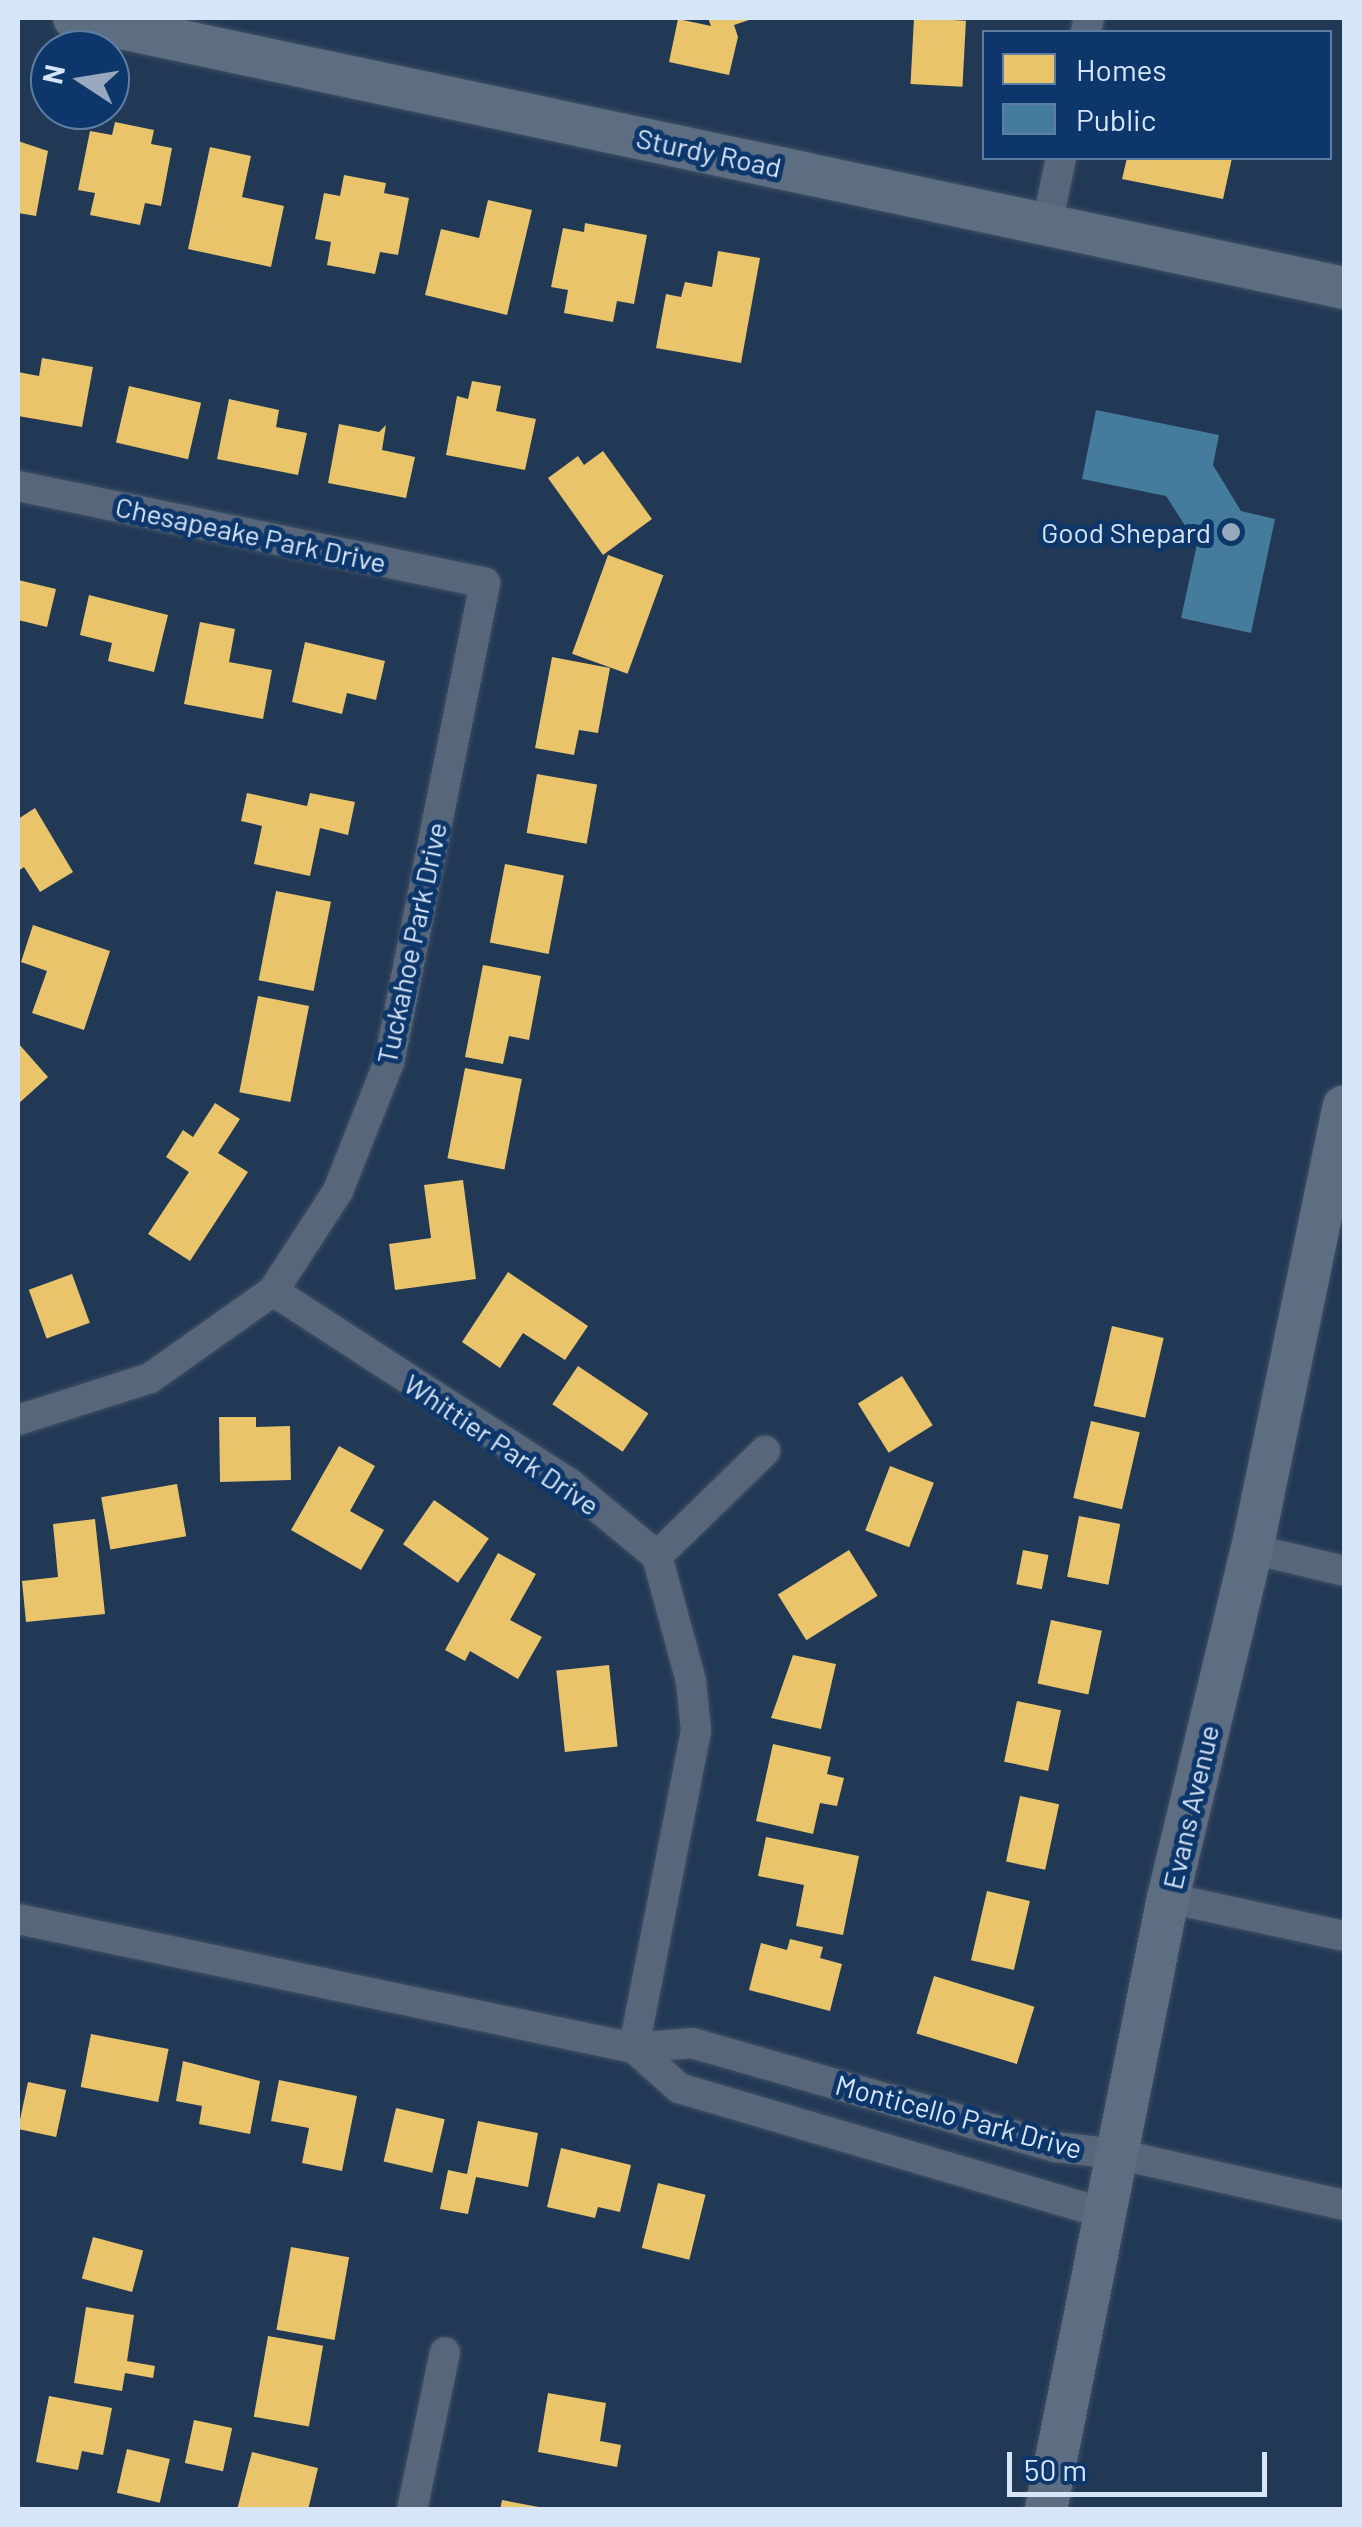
<!DOCTYPE html>
<html>
<head>
<meta charset="utf-8">
<style>
  body { margin:0 }
  #map { position:relative; width:1362px; height:2527px; overflow:hidden; background:#223955; font-family:Barlow,sans-serif }
  div>[style] { position:absolute }
  [style*='--x'] { left:calc(var(--x)*1px); top:calc(var(--y)*1px); width:calc(var(--w)*1px); rotate:calc(var(--a)*1deg) }
  .homes>* { inset:0; background:#e9c46a; transform-origin:0 0 }
  .public>* { inset:0; background:#457b9d }
  .roads { filter:drop-shadow(0 0 2px #415165) drop-shadow(0 0 2px #415165) }
  .street>* { height:30px; margin:-15px; padding:0 15px; transform-origin:15px; border-radius:15px; background:#57667a }
  .secondary>* { height:42px; margin:-21px; padding:0 21px; transform-origin:21px; border-radius:21px; background:#5d6d82 }
  .dots>* { width:28px; height:28px; translate:-50% -50%; box-sizing:border-box; border:5px solid #0d376a; border-radius:50% }
  span { translate:-50% -50%; white-space:nowrap; text-align:center; line-height:1.15; -webkit-text-stroke:10px #0d376a; paint-order:stroke }
  .street-label { font-size:28px; color:#d7e5f8 }
  .poi-label { font-size:28px; color:#d7e5f8 }
  .right { translate:-100% -50%; text-align:right }
  .frame { position:absolute; inset:0; border:20px solid #d7e5f8; pointer-events:none }
  .legend { position:absolute; left:982px; top:30px; width:350px; height:130px; box-sizing:border-box; background:#0d376a; border:2px solid #5e7da3; margin:0; padding:12px 18px; list-style:none; font-size:30px; color:#d7e5f8 }
  .legend li { display:flex; align-items:center; gap:20px; height:50px }
  .legend b { width:50px; border:2px solid #5e7da3 }
  .north { position:absolute; left:30px; top:30px; width:100px; height:100px; box-sizing:border-box; background:#0d376a; border:2px solid #5e7da3; border-radius:50%; rotate:282deg; font-size:28px; font-weight:700; line-height:40px; text-align:center; color:#d7e5f8 }
  .north::after { content:''; display:block; margin:auto; width:35px; height:45px; background:#98a9bf; clip-path:polygon(50% 0,100% 100%,50% 72%,0 100%) }
  .scale { position:absolute; left:1007px; top:2452px; width:260px; height:45px; box-sizing:border-box; border:5px solid #d7e5f8; border-top:0; padding-left:12px; font-size:30px; line-height:35px; white-space:nowrap; color:#d7e5f8; -webkit-text-stroke:8px #0d376a; paint-order:stroke }
</style>
</head>
<body>
<div id="map">
  <div class="homes">
    <i style="clip-path:polygon(708px 18px,755px 18px,734px 25px,738px 37px,729px 75px,669px 62px,678px 19px,711px 26px)"></i>
    <i style="left:914px;top:18px;width:52px;height:66px;rotate:3deg"></i>
    <i style="clip-path:polygon(115px 122px,154px 130px,151px 144px,172px 148px,161px 206px,145px 203px,140px 225px,90px 215px,95px 193px,78px 190px,90px 131px,112px 135px)"></i>
    <i style="clip-path:polygon(18px 141px,48px 151px,36px 216px,18px 213px)"></i>
    <i style="clip-path:polygon(210px 147px,251px 156px,242px 197px,284px 206px,271px 267px,188px 249px)"></i>
    <i style="clip-path:polygon(1127px 158px,1232px 158px,1223px 199px,1122px 179px)"></i>
    <i style="clip-path:polygon(344px 175px,386px 183px,384px 193px,409px 198px,398px 255px,380px 252px,375px 274px,327px 265px,331px 242px,315px 239px,324px 193px,340px 196px)"></i>
    <i style="clip-path:polygon(488px 200px,532px 210px,507px 315px,425px 295px,441px 229px,479px 238px)"></i>
    <i style="clip-path:polygon(585px 223px,647px 235px,634px 304px,617px 301px,613px 322px,564px 313px,568px 290px,551px 287px,563px 228px,584px 232px)"></i>
    <i style="clip-path:polygon(718px 251px,760px 258px,741px 363px,656px 348px,666px 294px,681px 297px,685px 282px,712px 287px)"></i>
    <i style="clip-path:polygon(42px 358px,93px 367px,82px 427px,18px 416px,18px 372px,39px 376px)"></i>
    <i style="clip-path:polygon(472px 381px,501px 386px,496px 411px,536px 419px,525px 470px,446px 455px,457px 396px,468px 399px)"></i>
    <i style="left:129px;top:386px;width:74px;height:58px;rotate:13deg"></i>
    <i style="clip-path:polygon(229px 399px,279px 410px,276px 427px,307px 433px,298px 475px,217px 459px)"></i>
    <i style="clip-path:polygon(339px 424px,379px 432px,386px 425px,382px 450px,415px 457px,406px 498px,328px 483px)"></i>
    <i style="clip-path:polygon(603px 451px,652px 519px,603px 555px,548px 478px,578px 456px,584px 465px)"></i>
    <i style="left:608px;top:555px;width:59px;height:105px;rotate:20deg"></i>
    <i style="clip-path:polygon(18px 580px,56px 589px,47px 627px,18px 620px)"></i>
    <i style="clip-path:polygon(89px 595px,168px 615px,154px 672px,108px 661px,112px 643px,80px 635px)"></i>
    <i style="clip-path:polygon(200px 622px,235px 629px,229px 662px,272px 670px,263px 719px,184px 704px)"></i>
    <i style="clip-path:polygon(305px 642px,385px 661px,376px 700px,347px 693px,342px 714px,292px 702px)"></i>
    <i style="clip-path:polygon(552px 657px,610px 668px,598px 733px,579px 730px,574px 755px,535px 748px)"></i>
    <i style="left:537px;top:774px;width:61px;height:60px;rotate:10deg"></i>
    <i style="clip-path:polygon(247px 793px,307px 806px,310px 793px,355px 802px,348px 835px,320px 828px,310px 876px,254px 864px,262px 826px,241px 821px)"></i>
    <i style="clip-path:polygon(35px 808px,73px 872px,40px 892px,24px 867px,18px 871px,18px 819px)"></i>
    <i style="left:505px;top:864px;width:60px;height:80px;rotate:11deg"></i>
    <i style="left:276px;top:891px;width:56px;height:91px;rotate:11deg"></i>
    <i style="clip-path:polygon(33px 925px,110px 951px,84px 1030px,32px 1013px,47px 971px,21px 962px)"></i>
    <i style="clip-path:polygon(483px 965px,541px 976px,529px 1040px,509px 1036px,503px 1064px,465px 1057px)"></i>
    <i style="left:258px;top:996px;width:52px;height:98px;rotate:11deg"></i>
    <i style="clip-path:polygon(18px 1043px,48px 1077px,18px 1104px)"></i>
    <i style="left:465px;top:1068px;width:58px;height:92px;rotate:11deg"></i>
    <i style="clip-path:polygon(215px 1103px,240px 1119px,218px 1153px,248px 1172px,190px 1261px,148px 1234px,189px 1172px,166px 1157px,183px 1130px,193px 1137px)"></i>
    <i style="clip-path:polygon(463px 1180px,476px 1279px,395px 1290px,389px 1244px,431px 1238px,424px 1185px)"></i>
    <i style="clip-path:polygon(508px 1272px,588px 1326px,565px 1360px,523px 1333px,500px 1368px,462px 1342px)"></i>
    <i style="left:72px;top:1274px;width:52px;height:46px;rotate:70deg"></i>
    <i style="left:1112px;top:1326px;width:53px;height:82px;rotate:13deg"></i>
    <i style="left:578px;top:1366px;width:85px;height:46px;rotate:34deg"></i>
    <i style="left:902px;top:1376px;width:58px;height:52px;rotate:58deg"></i>
    <i style="clip-path:polygon(219px 1417px,256px 1417px,256px 1427px,290px 1426px,291px 1480px,220px 1482px)"></i>
    <i style="left:1091px;top:1421px;width:50px;height:79px;rotate:13deg"></i>
    <i style="clip-path:polygon(339px 1446px,375px 1466px,350px 1511px,384px 1530px,361px 1570px,291px 1530px)"></i>
    <i style="left:890px;top:1466px;width:47px;height:69px;rotate:21deg"></i>
    <i style="left:177px;top:1484px;width:53px;height:77px;rotate:80deg"></i>
    <i style="left:434px;top:1500px;width:67px;height:54px;rotate:35deg"></i>
    <i style="left:1079px;top:1516px;width:42px;height:62px;rotate:11deg"></i>
    <i style="clip-path:polygon(95px 1519px,105px 1614px,26px 1622px,22px 1581px,58px 1577px,53px 1524px)"></i>
    <i style="left:849px;top:1550px;width:54px;height:84px;rotate:58deg"></i>
    <i style="left:1023px;top:1550px;width:26px;height:35px;rotate:11deg"></i>
    <i style="clip-path:polygon(498px 1553px,536px 1574px,510px 1620px,542px 1637px,518px 1679px,470px 1651px,465px 1661px,445px 1650px)"></i>
    <i style="left:1051px;top:1620px;width:52px;height:65px;rotate:12deg"></i>
    <i style="clip-path:polygon(793px 1655px,836px 1664px,821px 1729px,771px 1718px)"></i>
    <i style="left:609px;top:1665px;width:82px;height:53px;rotate:84deg"></i>
    <i style="left:1017px;top:1701px;width:45px;height:62px;rotate:12deg"></i>
    <i style="clip-path:polygon(773px 1744px,831px 1757px,827px 1774px,844px 1778px,837px 1806px,820px 1803px,813px 1834px,756px 1821px)"></i>
    <i style="left:1020px;top:1796px;width:40px;height:67px;rotate:12deg"></i>
    <i style="clip-path:polygon(766px 1837px,859px 1856px,843px 1935px,796px 1926px,804px 1885px,758px 1876px)"></i>
    <i style="left:987px;top:1891px;width:44px;height:71px;rotate:13deg"></i>
    <i style="clip-path:polygon(790px 1939px,823px 1947px,820px 1958px,842px 1964px,830px 2011px,749px 1990px,761px 1943px,787px 1950px)"></i>
    <i style="left:934px;top:1976px;width:105px;height:60px;rotate:17deg"></i>
    <i style="left:91px;top:2034px;width:79px;height:54px;rotate:11deg"></i>
    <i style="clip-path:polygon(183px 2061px,260px 2081px,250px 2134px,199px 2124px,202px 2106px,176px 2101px)"></i>
    <i style="clip-path:polygon(279px 2080px,357px 2096px,342px 2171px,302px 2163px,309px 2128px,271px 2121px)"></i>
    <i style="left:28px;top:2082px;width:39px;height:48px;rotate:12deg"></i>
    <i style="left:396px;top:2108px;width:50px;height:55px;rotate:13deg"></i>
    <i style="clip-path:polygon(478px 2121px,538px 2133px,528px 2187px,476px 2177px,468px 2214px,440px 2209px,448px 2170px,467px 2174px)"></i>
    <i style="clip-path:polygon(561px 2148px,631px 2165px,620px 2212px,598px 2207px,595px 2218px,547px 2207px)"></i>
    <i style="left:658px;top:2183px;width:49px;height:67px;rotate:14deg"></i>
    <i style="left:93px;top:2237px;width:52px;height:43px;rotate:15deg"></i>
    <i style="left:291px;top:2247px;width:59px;height:84px;rotate:10deg"></i>
    <i style="clip-path:polygon(86px 2307px,134px 2315px,127px 2361px,155px 2366px,153px 2378px,125px 2373px,122px 2391px,74px 2383px)"></i>
    <i style="left:268px;top:2336px;width:56px;height:82px;rotate:10deg"></i>
    <i style="clip-path:polygon(548px 2393px,606px 2403px,600px 2441px,621px 2445px,617px 2467px,538px 2452px)"></i>
    <i style="clip-path:polygon(49px 2396px,112px 2408px,103px 2455px,82px 2451px,78px 2470px,36px 2462px)"></i>
    <i style="left:194px;top:2420px;width:39px;height:44px;rotate:12deg"></i>
    <i style="left:127px;top:2449px;width:44px;height:45px;rotate:13deg"></i>
    <i style="clip-path:polygon(252px 2452px,318px 2468px,308px 2510px,237px 2510px)"></i>
    <i style="clip-path:polygon(502px 2500px,544px 2508px,544px 2510px,500px 2510px)"></i>
  </div>
  <div class="public">
    <i style="clip-path:polygon(1096px 410px,1219px 435px,1213px 465px,1241px 511px,1275px 519px,1251px 633px,1181px 618px,1197px 544px,1166px 496px,1082px 479px)"></i>
  </div>
  <div class="roads">
    <div class="street">
      <i style="--x:1086;--y:32;--w:14;--a:-78"></i>
      <i style="--x:1047;--y:224;--w:67;--a:-78"></i>
      <i style="--x:18;--y:486;--w:477;--a:11.7"></i>
      <i style="--x:485;--y:583;--w:489;--a:101.3"></i>
      <i style="--x:389;--y:1062;--w:139;--a:111.6"></i>
      <i style="--x:338;--y:1191;--w:119;--a:123"></i>
      <i style="--x:273;--y:1291;--w:151;--a:144.7"></i>
      <i style="--x:150;--y:1378;--w:139;--a:162.3"></i>
      <i style="--x:273;--y:1291;--w:353;--a:33"></i>
      <i style="--x:569;--y:1483;--w:114;--a:39.7"></i>
      <i style="--x:657;--y:1556;--w:130;--a:74.8"></i>
      <i style="--x:691;--y:1681;--w:50;--a:84.3"></i>
      <i style="--x:696;--y:1731;--w:323;--a:101.1"></i>
      <i style="--x:1252;--y:1549;--w:95;--a:13.4"></i>
      <i style="--x:657;--y:1556;--w:151;--a:-44.2"></i>
      <i style="--x:1168;--y:1898;--w:180;--a:12.2"></i>
      <i style="--x:18;--y:1919;--w:629;--a:11.83"></i>
      <i style="--x:634;--y:2048;--w:58;--a:-4.9"></i>
      <i style="--x:692;--y:2043;--w:378;--a:16"></i>
      <i style="--x:1055;--y:2147;--w:61;--a:6.5"></i>
      <i style="--x:1116;--y:2154;--w:234;--a:12.6"></i>
      <i style="--x:634;--y:2048;--w:60;--a:41.6"></i>
      <i style="--x:679;--y:2088;--w:444;--a:16.4"></i>
      <i style="--x:412;--y:2510;--w:161;--a:-78.2"></i>
    </div>
    <div class="secondary">
      <i style="--x:74;--y:18;--w:1298;--a:12"></i>
      <i style="--x:1046;--y:2510;--w:624;--a:-78.73"></i>
      <i style="--x:1168;--y:1898;--w:359;--a:-76.5"></i>
      <i style="--x:1252;--y:1549;--w:452;--a:-78.3"></i>
    </div>
  </div>
  <div class="dots">
    <i style="left:1231px;top:532px;background:#98a9bf"></i>
  </div>
  <div class="street-label">
    <span style="left:709px;top:152px;rotate:12deg">Sturdy Road</span>
    <span style="left:251px;top:534px;rotate:12deg">Chesapeake Park Drive</span>
    <span style="left:411px;top:943px;rotate:-78deg">Tuckahoe Park Drive</span>
    <span style="left:502px;top:1444px;rotate:34deg">Whittier Park Drive</span>
    <span style="left:1190px;top:1807px;rotate:-77deg">Evans Avenue</span>
    <span style="left:959px;top:2116px;rotate:15deg">Monticello Park Drive</span>
  </div>
  <div class="poi-label">
    <span class="right" style="left:1211px;top:532px">Good Shepard</span>
  </div>
  <div class="frame"></div>
  <ul class="legend">
  <li><b style="height:28px;background:#e9c46a"></b>Homes</li>
  <li><b style="height:28px;background:#457b9d"></b>Public</li>
  </ul>
  <div class="north">N</div>
  <div class="scale">50 m</div>
</div>
</body>
</html>
